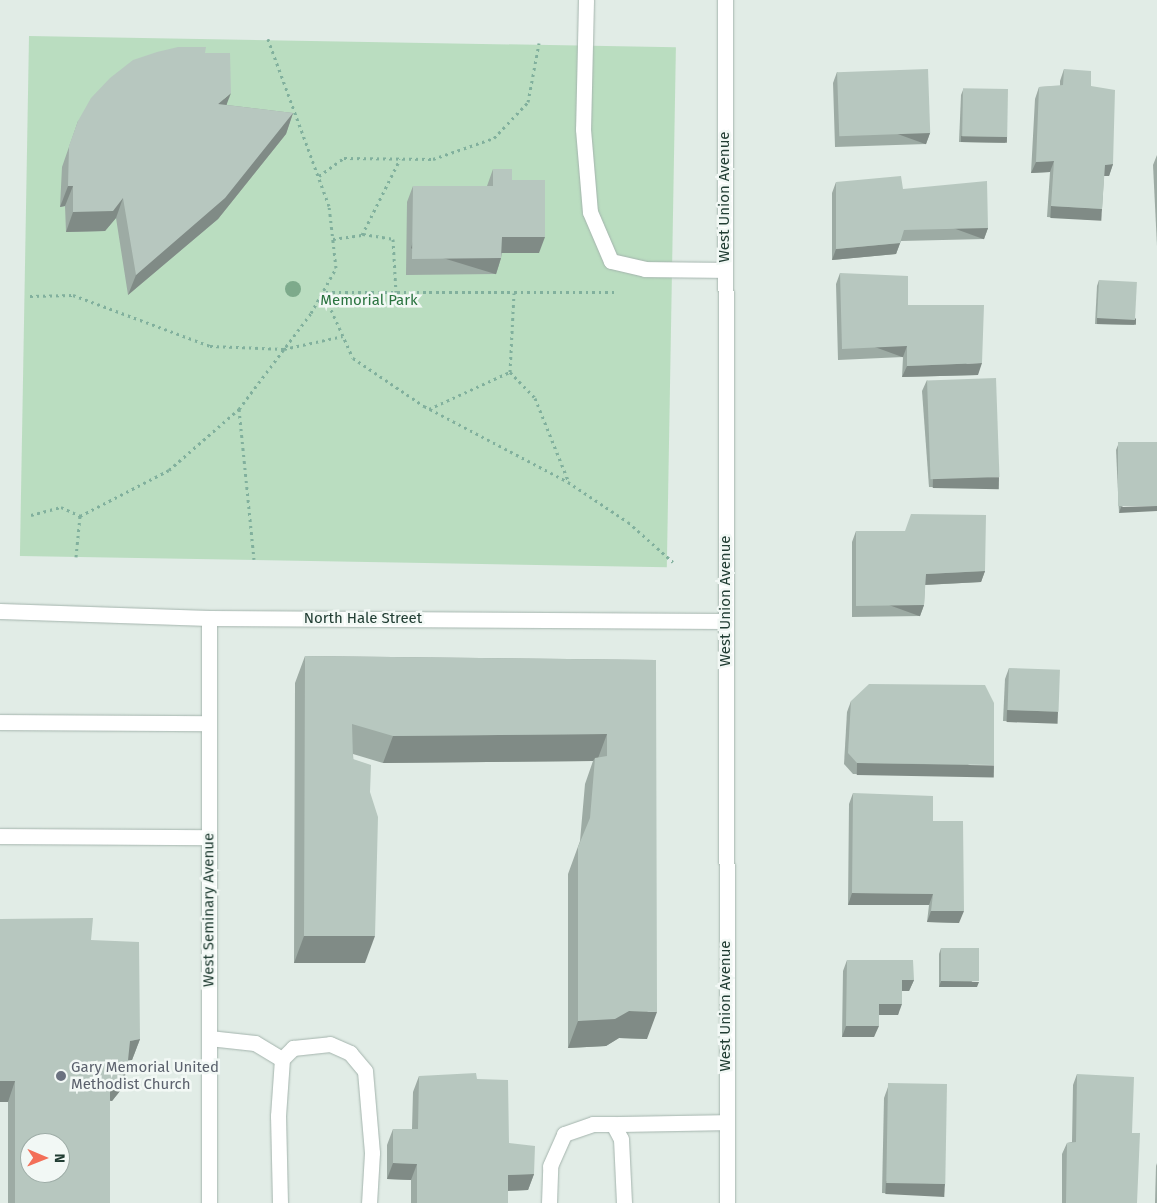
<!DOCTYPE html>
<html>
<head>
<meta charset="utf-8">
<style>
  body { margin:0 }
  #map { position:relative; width:1157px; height:1203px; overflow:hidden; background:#e1ece6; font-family:"Fira Sans",sans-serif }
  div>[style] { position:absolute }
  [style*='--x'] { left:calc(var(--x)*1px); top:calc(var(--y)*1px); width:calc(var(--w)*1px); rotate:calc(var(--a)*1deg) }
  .green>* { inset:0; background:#baddc0; transform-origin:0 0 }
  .path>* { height:3px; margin-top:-1.5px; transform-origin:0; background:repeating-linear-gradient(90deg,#81b09d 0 2.5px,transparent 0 6.5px) }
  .roads { filter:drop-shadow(0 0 1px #a4b4ad) drop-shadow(0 0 1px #a4b4ad) }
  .lane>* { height:15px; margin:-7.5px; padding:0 7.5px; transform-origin:7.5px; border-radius:7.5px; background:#fff }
  .street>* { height:15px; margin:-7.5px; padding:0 7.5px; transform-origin:7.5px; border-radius:7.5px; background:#fff }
  .trees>* { width:16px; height:16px; margin:-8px; border-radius:50%; background:#7daa8b }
  .wall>* { inset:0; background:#9daba4 }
  .shaded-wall>* { inset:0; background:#808b86; transform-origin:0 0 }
  .building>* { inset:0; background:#b7c7bf; transform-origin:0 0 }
  .dots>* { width:14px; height:14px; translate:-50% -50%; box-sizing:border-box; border:2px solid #f2f8f5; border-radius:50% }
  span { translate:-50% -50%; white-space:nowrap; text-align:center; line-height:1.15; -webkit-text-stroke:5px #f2f8f5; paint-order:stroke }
  .street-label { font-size:15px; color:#213d33 }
  .park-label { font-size:15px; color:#2b7440 }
  .worship-label { font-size:15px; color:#5b616d }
  .left { translate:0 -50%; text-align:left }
  .north { position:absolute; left:20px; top:1133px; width:50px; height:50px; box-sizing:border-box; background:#f2f8f5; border:1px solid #9eada7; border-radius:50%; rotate:91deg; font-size:14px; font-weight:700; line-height:20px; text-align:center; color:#213d33 }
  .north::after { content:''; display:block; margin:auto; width:18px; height:22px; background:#f36f58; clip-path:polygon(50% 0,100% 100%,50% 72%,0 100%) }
</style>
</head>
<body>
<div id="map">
  <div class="green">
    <i style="left:29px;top:36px;width:647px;height:520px;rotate:1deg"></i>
  </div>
  <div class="path">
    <i style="--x:319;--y:176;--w:31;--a:-36"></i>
    <i style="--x:344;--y:158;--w:89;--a:0.6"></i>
    <i style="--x:433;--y:159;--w:65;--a:-19"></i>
    <i style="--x:494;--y:138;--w:50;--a:-46.6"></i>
    <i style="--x:528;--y:102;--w:60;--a:-79.4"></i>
    <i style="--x:363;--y:234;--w:30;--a:9"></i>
    <i style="--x:393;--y:239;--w:53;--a:86.8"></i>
    <i style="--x:333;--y:239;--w:29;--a:-8"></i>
    <i style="--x:362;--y:235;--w:85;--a:-63.4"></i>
    <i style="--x:614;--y:292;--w:291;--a:180"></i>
    <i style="--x:323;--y:292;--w:72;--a:65.6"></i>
    <i style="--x:353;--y:358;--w:86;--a:34.1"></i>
    <i style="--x:424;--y:406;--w:163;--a:27.8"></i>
    <i style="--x:568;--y:482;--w:72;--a:33.7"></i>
    <i style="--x:628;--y:522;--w:60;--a:41.6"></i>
    <i style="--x:30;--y:296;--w:43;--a:-1.3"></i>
    <i style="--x:73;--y:295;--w:146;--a:20.4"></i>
    <i style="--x:210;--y:346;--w:74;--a:2.3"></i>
    <i style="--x:284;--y:349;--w:60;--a:-12.4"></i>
    <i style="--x:510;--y:372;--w:36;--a:46"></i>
    <i style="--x:535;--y:398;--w:88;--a:68.1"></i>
    <i style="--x:239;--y:409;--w:151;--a:84.3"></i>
    <i style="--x:429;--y:409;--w:89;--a:-24.6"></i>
    <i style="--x:510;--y:372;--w:79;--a:-87.1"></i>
    <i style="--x:31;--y:515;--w:31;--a:-15"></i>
    <i style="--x:61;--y:507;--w:21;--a:25"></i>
    <i style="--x:80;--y:516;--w:41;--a:95.6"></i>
    <i style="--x:80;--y:516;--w:100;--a:-27.3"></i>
    <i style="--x:169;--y:470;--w:93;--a:-41.1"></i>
    <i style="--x:239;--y:409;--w:120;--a:-53.1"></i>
    <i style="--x:311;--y:313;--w:51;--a:-60.9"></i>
    <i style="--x:336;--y:268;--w:62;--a:-96.4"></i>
    <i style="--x:329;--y:206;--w:178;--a:-110.1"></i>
  </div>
  <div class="roads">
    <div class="lane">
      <i style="--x:586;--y:0;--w:129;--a:91.3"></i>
      <i style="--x:583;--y:129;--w:83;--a:85.2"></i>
      <i style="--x:590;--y:212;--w:53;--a:66.8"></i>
      <i style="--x:611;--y:261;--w:35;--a:13"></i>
      <i style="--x:645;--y:269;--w:80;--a:0.7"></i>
      <i style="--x:0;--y:722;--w:208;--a:0.3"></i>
      <i style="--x:0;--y:836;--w:209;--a:0.3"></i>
      <i style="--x:209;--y:1038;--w:46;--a:6.2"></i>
      <i style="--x:255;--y:1043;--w:31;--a:31"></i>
      <i style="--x:613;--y:1124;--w:114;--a:-1"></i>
      <i style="--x:280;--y:1203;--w:87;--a:-91.3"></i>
      <i style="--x:278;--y:1116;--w:57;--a:-86"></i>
      <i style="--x:282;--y:1059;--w:16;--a:-45"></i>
      <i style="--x:293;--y:1048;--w:37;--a:-6"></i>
      <i style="--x:330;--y:1044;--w:22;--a:24"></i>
      <i style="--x:350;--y:1053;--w:23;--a:50"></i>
      <i style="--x:365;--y:1071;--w:82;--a:85.1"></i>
      <i style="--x:372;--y:1153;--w:50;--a:93.4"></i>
      <i style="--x:549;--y:1203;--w:37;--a:-88"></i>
      <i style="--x:550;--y:1166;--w:35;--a:-66"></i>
      <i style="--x:564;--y:1134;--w:31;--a:-19"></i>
      <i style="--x:593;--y:1124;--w:20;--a:0"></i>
      <i style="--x:613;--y:1124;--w:17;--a:62"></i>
      <i style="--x:621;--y:1139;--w:64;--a:87.3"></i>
    </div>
    <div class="street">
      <i style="--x:725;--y:0;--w:1203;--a:89.9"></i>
      <i style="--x:0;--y:611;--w:209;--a:1.9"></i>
      <i style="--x:209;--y:618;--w:517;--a:0.33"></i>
      <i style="--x:209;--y:1203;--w:585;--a:-90"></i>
    </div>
  </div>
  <div class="trees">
    <i style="left:293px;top:289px"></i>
  </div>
  <div class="wall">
    <i style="clip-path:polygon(205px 53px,227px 105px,293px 113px,286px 134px,218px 219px,128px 295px,116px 218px,105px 231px,66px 232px,65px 206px,60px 207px,62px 167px,78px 121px)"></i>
    <i style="clip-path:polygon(1064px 69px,1091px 86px,1113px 164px,1109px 176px,1104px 176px,1102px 209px,1098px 220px,1047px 217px,1050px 172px,1031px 173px,1035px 99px,1039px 87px,1060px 86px,1060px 81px)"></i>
    <i style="clip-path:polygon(837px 72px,930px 133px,926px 144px,835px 147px,833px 83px)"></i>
    <i style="clip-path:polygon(963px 90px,1007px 137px,1005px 143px,959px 142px,961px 95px)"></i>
    <i style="clip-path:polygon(1157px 155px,1157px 246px,1153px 165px)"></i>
    <i style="clip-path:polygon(493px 169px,512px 180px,539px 253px,502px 253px,501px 258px,496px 274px,406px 275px,407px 202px,413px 186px,487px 186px)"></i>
    <i style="clip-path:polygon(836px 182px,903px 189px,988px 228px,984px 239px,901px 241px,896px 254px,832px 260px,832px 193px)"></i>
    <i style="clip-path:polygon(840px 273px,908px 305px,978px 375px,902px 377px,903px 357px,838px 360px,836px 284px)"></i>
    <i style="clip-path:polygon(1099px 280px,1136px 319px,1134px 325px,1095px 324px,1097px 286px)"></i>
    <i style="clip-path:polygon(927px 380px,995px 488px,929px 487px,922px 391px)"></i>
    <i style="clip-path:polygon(1157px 442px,1119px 513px,1116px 450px,1118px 445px)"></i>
    <i style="clip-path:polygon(856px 531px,985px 571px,981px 582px,925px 585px,924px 605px,920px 616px,852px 617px,852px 542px)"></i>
    <i style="clip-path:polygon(305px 656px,656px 660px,647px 1039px,619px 1038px,606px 1046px,568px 1048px,568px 874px,580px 841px,585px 784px,593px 761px,383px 763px,353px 754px,365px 963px,294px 963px,295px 683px)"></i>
    <i style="clip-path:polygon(1009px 668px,1058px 712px,1054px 723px,1003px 721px,1005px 679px)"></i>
    <i style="clip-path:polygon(851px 701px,990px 776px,853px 774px,844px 764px,847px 712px)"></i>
    <i style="clip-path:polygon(853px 793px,933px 821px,959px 923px,927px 922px,929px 905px,848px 905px,849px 804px)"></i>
    <i style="clip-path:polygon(0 919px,91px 940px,140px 1039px,132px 1060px,128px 1060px,120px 1091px,112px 1101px,110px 1100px,110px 1203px,8px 1203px,8px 1102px,0 1102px)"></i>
    <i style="clip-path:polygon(941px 948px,977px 987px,939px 987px,939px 954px)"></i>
    <i style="clip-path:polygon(847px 960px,914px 980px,909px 991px,902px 991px,898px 1015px,879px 1015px,874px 1037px,842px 1037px,843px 971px)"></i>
    <i style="clip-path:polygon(1077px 1074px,1132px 1133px,1137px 1203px,1062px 1203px,1062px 1154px,1067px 1143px,1072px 1142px,1073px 1085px)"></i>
    <i style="clip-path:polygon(419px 1076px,477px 1079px,509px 1143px,534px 1174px,528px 1190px,508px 1191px,508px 1203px,411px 1203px,411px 1180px,387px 1179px,387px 1145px,393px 1129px,412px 1129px,413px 1092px)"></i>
    <i style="clip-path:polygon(888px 1087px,945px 1184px,941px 1196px,882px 1193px,884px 1098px)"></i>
    <i style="clip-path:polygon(1157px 1163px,1157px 1203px,1155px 1203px,1156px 1166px)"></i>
  </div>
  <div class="shaded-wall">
    <i style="clip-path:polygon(231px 93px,223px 114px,218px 104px)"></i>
    <i style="clip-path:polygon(293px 113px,286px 134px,218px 219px,128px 295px,136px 275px)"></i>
    <i style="left:930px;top:133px;width:12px;height:91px;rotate:110deg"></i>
    <i style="left:961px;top:136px;width:46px;height:6px;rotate:1deg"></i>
    <i style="clip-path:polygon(1054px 161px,1050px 172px,1031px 173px,1036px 162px)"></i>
    <i style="clip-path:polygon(1113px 164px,1109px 176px,1100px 176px,1105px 165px)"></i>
    <i style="clip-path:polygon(68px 186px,73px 186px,65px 206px,60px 207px)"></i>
    <i style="clip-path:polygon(123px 198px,116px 218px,105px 231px,66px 232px,73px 212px)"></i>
    <i style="left:1051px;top:206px;width:51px;height:12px;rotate:3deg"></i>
    <i style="left:988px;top:228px;width:12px;height:84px;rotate:110deg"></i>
    <i style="clip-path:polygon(502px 237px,545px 237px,539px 253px,496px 253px)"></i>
    <i style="clip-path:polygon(900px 243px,896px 254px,832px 260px,836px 249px)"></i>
    <i style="left:501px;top:258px;width:17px;height:89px;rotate:107deg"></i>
    <i style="left:1097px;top:318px;width:39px;height:6px;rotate:1deg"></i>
    <i style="left:907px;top:346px;width:12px;height:65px;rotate:110deg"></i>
    <i style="clip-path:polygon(982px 363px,978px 375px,902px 377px,907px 366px)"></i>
    <i style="left:933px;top:476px;width:66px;height:12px;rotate:1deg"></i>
    <i style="clip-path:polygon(1157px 506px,1157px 511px,1119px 513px,1121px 507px)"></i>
    <i style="clip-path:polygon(985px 571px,981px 582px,922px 585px,926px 574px)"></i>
    <i style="left:924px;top:605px;width:12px;height:68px;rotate:110deg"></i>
    <i style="left:1007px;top:710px;width:51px;height:12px;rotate:2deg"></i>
    <i style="clip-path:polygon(607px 734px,597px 761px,595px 758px,593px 761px,383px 763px,393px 736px)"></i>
    <i style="left:857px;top:763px;width:137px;height:12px;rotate:1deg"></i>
    <i style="clip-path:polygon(852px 893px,933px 894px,929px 905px,848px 905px)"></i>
    <i style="clip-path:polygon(931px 911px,964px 911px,959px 923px,927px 922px)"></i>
    <i style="clip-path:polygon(304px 936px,375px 936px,365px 963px,294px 963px)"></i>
    <i style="clip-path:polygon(902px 980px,914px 980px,909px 991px,897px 991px)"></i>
    <i style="clip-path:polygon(941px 981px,979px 982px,977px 987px,939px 987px)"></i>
    <i style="clip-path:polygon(879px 1004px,902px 1004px,898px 1015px,875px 1015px)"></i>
    <i style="clip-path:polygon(629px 1011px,657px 1012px,647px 1039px,619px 1038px,606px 1046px,568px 1048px,578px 1021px)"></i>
    <i style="clip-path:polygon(846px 1026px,879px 1026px,874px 1037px,842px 1037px)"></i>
    <i style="clip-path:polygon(140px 1039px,132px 1060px,123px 1061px,130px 1041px)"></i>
    <i style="clip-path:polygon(127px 1070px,120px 1091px,112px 1101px,102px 1100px,110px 1080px)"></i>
    <i style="clip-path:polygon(0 1081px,15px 1081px,8px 1102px,0 1102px)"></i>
    <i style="clip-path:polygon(393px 1163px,417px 1164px,411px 1180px,387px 1179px)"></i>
    <i style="clip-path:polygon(534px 1174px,528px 1190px,502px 1191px,508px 1175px)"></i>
    <i style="left:886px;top:1181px;width:59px;height:13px;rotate:3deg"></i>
  </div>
  <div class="building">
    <i style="clip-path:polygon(178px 47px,206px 47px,205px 53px,230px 53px,231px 93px,218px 104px,293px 113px,225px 198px,136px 275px,123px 198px,113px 211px,73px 212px,73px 186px,68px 186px,69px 146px,78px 121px,91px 98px,110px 78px,133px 60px,157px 52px)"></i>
    <i style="left:928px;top:69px;width:64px;height:91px;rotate:88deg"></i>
    <i style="clip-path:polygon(1064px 69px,1091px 71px,1091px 86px,1115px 90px,1113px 164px,1105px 165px,1102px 209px,1051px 206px,1054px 161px,1036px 162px,1039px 87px,1063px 85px)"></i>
    <i style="left:1008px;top:89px;width:48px;height:45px;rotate:91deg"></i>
    <i style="clip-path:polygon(493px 169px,512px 169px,512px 180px,545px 180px,545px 237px,502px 237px,501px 258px,412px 259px,413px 186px,493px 186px)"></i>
    <i style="clip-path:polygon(901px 176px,903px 189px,987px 181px,988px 228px,904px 230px,900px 243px,836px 249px,836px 182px)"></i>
    <i style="clip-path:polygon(840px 273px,908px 276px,908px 305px,984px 305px,982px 363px,907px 366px,907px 346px,842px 349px)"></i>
    <i style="left:1099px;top:280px;width:38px;height:38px;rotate:3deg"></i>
    <i style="left:996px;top:378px;width:99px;height:69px;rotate:88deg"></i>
    <i style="left:1157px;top:442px;width:64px;height:39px;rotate:90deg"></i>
    <i style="clip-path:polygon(911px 514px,986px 515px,985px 571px,926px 574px,924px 605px,856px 606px,856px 531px,905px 531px)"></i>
    <i style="clip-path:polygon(305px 656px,656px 660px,657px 1012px,629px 1011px,615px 1019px,578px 1021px,578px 847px,590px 818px,595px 758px,607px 756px,607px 734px,393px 736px,352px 724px,353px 759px,371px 765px,370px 792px,378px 817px,375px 936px,304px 936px)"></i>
    <i style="left:1009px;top:668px;width:51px;height:42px;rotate:2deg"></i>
    <i style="clip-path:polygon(869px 684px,985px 685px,994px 703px,994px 765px,857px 763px,848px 753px,851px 701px)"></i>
    <i style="clip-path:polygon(853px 793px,933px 796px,933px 821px,963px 821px,964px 911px,931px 911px,933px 894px,852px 893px)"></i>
    <i style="clip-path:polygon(evenodd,93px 918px,91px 940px,139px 942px,140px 1039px,130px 1041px,127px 1070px,120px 1080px,110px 1080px,110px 1203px,15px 1203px,15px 1081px,0 1081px,0 919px,93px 918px,30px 1143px,60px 1143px,60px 1173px,30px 1173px,30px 1143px)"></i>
    <i style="left:941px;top:948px;width:38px;height:33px"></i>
    <i style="clip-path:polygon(847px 960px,913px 960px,914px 980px,902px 980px,902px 1004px,879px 1004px,879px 1026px,846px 1026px)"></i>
    <i style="clip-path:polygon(476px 1073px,477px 1079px,508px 1080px,509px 1143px,535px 1146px,534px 1174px,508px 1175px,508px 1203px,417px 1203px,417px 1164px,393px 1163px,393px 1129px,418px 1129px,419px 1076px)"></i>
    <i style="clip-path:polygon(1077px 1074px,1134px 1077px,1132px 1133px,1140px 1133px,1137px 1203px,1066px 1203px,1067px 1143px,1076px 1142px)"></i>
    <i style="left:947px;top:1084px;width:100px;height:59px;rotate:91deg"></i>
  </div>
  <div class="dots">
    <i style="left:61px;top:1076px;background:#6b7280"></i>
  </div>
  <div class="street-label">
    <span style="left:725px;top:197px;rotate:-90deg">West Union Avenue</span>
    <span style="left:726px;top:601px;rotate:-90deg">West Union Avenue</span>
    <span style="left:363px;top:619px">North Hale Street</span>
    <span style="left:209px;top:910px;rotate:-90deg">West Seminary Avenue</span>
    <span style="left:726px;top:1006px;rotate:-90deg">West Union Avenue</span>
  </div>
  <div class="park-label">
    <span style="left:369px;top:301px">Memorial Park</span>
  </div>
  <div class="worship-label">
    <span class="left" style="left:71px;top:1076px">Gary Memorial United<br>Methodist Church</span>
  </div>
  <div class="north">N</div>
</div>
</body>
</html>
